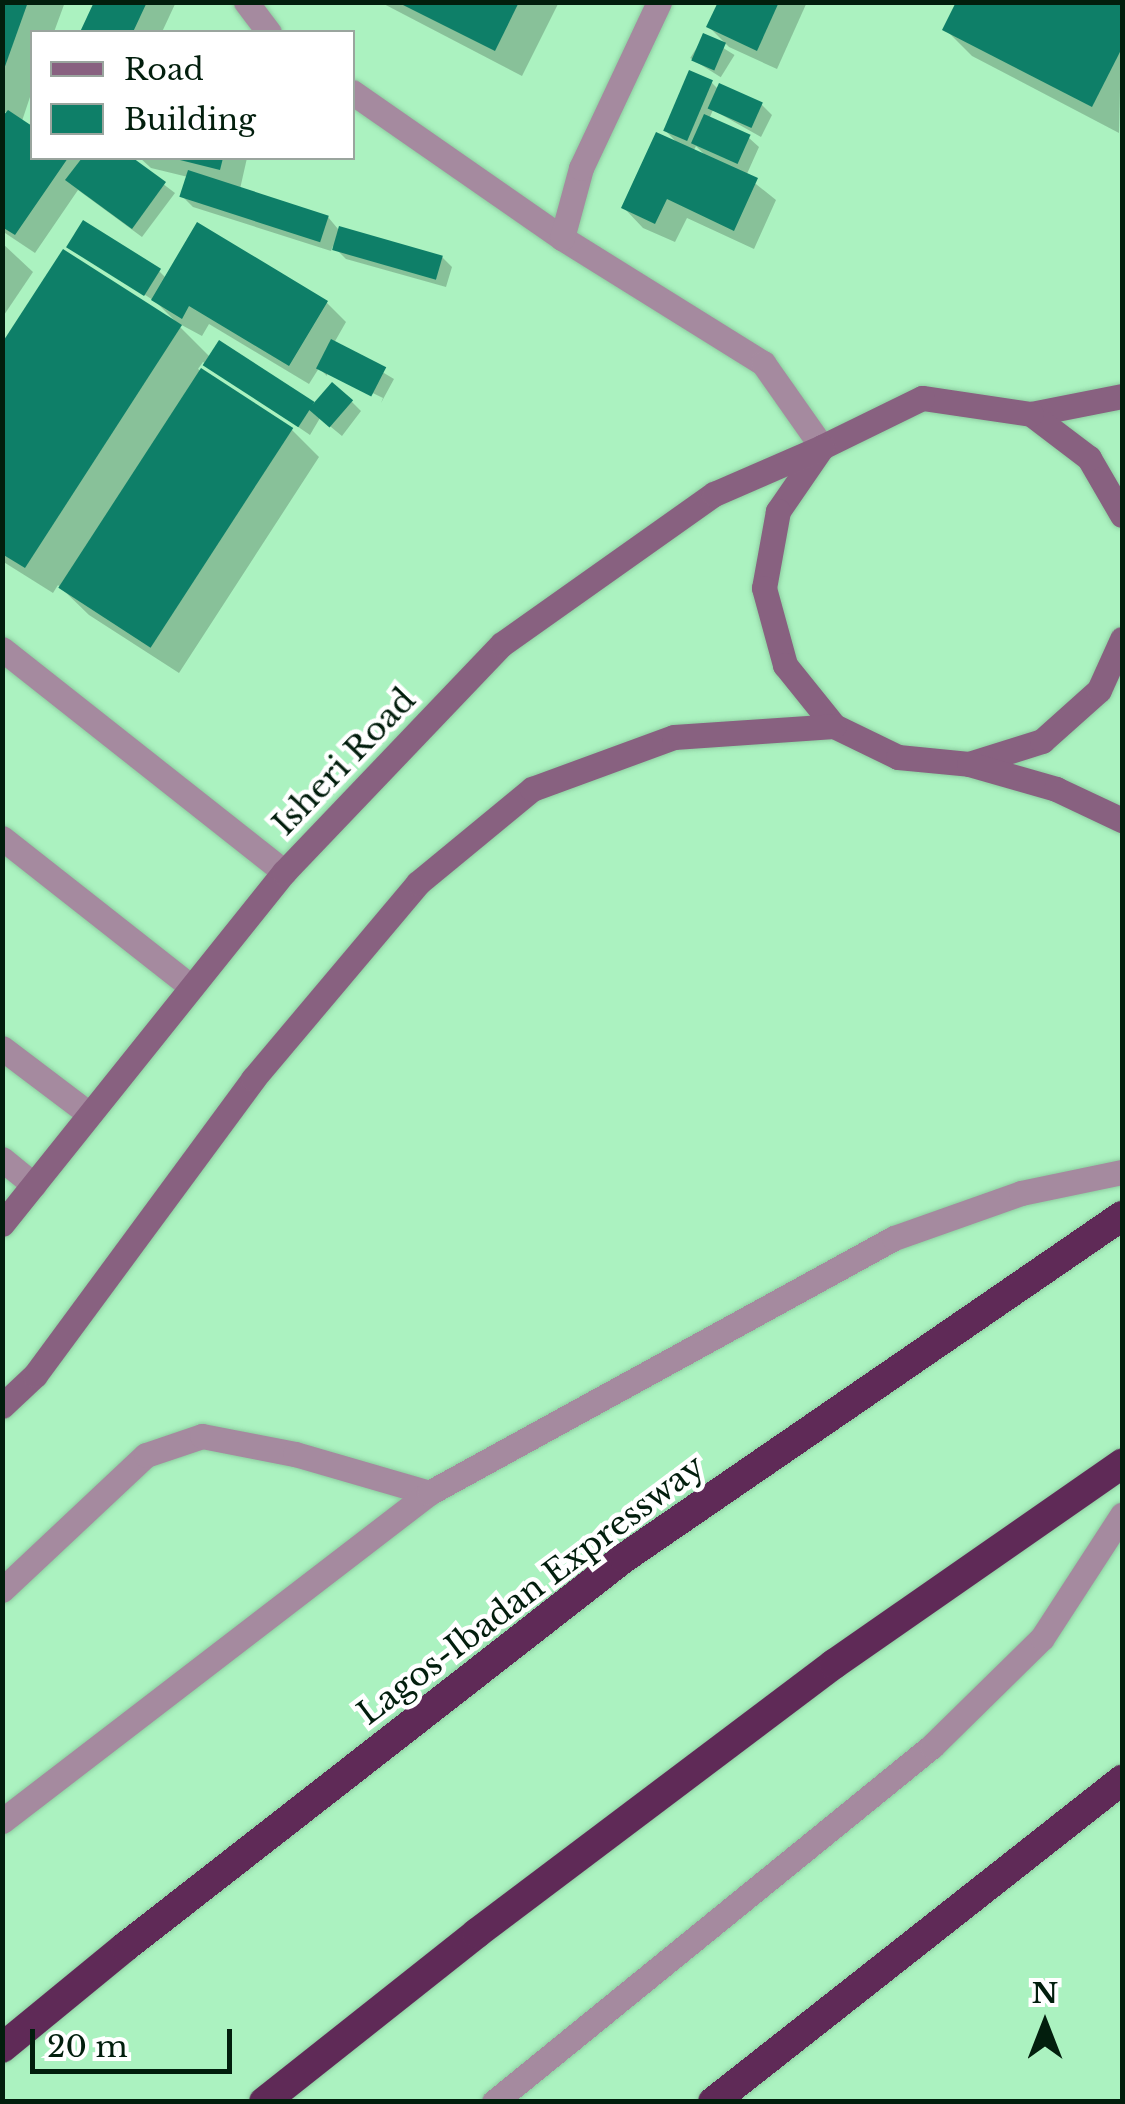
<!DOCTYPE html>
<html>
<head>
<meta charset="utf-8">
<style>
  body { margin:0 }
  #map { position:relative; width:1125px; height:2104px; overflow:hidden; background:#abf2c0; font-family:"Libre Baskerville",serif }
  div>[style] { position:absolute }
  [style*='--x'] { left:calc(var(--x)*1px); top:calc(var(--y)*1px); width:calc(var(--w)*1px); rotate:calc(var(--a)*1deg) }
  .shadow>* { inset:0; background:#0003; transform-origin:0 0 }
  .building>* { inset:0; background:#0e7f68; transform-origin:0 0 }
  .roads { filter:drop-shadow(0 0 2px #8dcca0) drop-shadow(0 0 2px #8dcca0) }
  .lane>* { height:25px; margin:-12.5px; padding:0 12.5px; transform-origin:12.5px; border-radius:12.5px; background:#a58a9f }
  .street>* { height:25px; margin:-12.5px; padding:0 12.5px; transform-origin:12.5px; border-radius:12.5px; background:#a58a9f }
  .secondary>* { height:25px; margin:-12.5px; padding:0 12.5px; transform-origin:12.5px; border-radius:12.5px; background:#886180 }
  .highway>* { height:30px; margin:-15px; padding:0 15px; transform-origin:15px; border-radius:15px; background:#5f2a57 }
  span { translate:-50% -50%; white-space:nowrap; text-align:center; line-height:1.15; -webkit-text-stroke:9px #fff; paint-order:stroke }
  .street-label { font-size:32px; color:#021e0d }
  .frame { position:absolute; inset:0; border:5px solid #021e0d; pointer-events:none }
  .legend { position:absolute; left:30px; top:30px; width:325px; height:130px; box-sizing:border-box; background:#fff; border:2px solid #9aa59e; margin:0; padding:12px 18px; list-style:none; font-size:30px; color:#021e0d }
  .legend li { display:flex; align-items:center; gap:20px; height:50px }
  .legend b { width:50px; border:2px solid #9aa59e }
  .north { position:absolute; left:995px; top:1974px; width:100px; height:100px; -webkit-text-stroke:8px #fff; paint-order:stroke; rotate:0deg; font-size:28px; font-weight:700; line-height:40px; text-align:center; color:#021e0d }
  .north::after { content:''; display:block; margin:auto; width:35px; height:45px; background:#021e0d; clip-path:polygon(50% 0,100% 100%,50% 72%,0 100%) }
  .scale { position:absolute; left:30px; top:2029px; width:202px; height:45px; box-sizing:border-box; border:5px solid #021e0d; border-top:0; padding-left:12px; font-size:30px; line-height:35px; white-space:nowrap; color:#021e0d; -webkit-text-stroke:8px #fff; paint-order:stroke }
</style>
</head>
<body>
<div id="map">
  <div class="shadow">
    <i style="clip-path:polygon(2px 2px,65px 2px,54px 32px,32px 32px,32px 91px,22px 121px,32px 126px,32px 158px,129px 158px,175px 193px,142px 237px,78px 190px,35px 253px,2px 231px,2px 121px,8px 113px,2px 111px)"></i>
    <i style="clip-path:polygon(97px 2px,176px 2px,162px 32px,83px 32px)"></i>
    <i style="clip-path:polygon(380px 2px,559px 2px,522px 76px)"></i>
    <i style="clip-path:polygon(720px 2px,807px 2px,777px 69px,729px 47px,709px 27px)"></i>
    <i style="clip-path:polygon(959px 2px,1122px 2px,1119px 133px,972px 56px,945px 29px)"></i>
    <i style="left:704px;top:36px;width:36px;height:26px;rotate:32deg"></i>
    <i style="clip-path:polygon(evenodd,711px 82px,719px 90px,762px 105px,772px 115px,761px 137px,713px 110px,709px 119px,749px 138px,759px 147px,746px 176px,776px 200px,754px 249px,687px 218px,675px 242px,643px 228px,624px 208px,679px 145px,664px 129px,711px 82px,696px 146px,708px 158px,693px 152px,696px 146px)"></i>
    <i style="clip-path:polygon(140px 158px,247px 158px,240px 189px,328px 217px,338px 229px,442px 257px,452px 267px,446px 287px,346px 259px,333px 246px,331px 251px,193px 207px,183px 197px,188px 177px,151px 168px)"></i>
    <i style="clip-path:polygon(2px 243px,33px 272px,2px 318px)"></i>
    <i style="clip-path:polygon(68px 245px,159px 271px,166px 278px,327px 303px,346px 322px,334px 343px,394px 379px,381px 403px,328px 377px,381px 403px,383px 398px,327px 371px,327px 376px,319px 368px,309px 384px,209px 324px,202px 336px,176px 322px,156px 302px)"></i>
    <i style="clip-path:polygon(176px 323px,210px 357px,316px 407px,351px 401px,361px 411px,342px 436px,320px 418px,310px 435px,203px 362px,198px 369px,292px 430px,319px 457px,179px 673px,89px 615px,58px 585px,53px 593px,2px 561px,2px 348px)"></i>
  </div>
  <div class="building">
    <i style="clip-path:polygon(2px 2px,28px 2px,3px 72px,2px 72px)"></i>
    <i style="clip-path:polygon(94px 2px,147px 2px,133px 32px,80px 32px)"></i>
    <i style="clip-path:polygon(397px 2px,519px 2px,495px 51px)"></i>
    <i style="clip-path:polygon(718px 2px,779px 2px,757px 51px,706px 27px)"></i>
    <i style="clip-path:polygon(956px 2px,1122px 2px,1122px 48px,1092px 107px,942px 30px)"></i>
    <i style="left:703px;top:33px;width:25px;height:30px;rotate:23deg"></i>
    <i style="left:689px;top:70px;width:26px;height:66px;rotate:23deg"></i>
    <i style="left:719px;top:83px;width:48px;height:28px;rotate:24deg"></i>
    <i style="clip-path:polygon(8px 110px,32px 126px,32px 158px,68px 158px,15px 235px,2px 227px,2px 117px)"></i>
    <i style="left:704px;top:114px;width:51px;height:32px;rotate:24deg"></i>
    <i style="clip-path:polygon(656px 132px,758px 178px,734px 231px,667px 199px,655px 224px,621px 208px)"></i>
    <i style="clip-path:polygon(82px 158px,133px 158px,166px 182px,132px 229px,65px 180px)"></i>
    <i style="clip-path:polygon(172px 158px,223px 158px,220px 170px)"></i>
    <i style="left:188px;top:170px;width:148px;height:28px;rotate:18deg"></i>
    <i style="left:83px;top:220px;width:92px;height:32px;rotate:32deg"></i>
    <i style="clip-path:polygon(197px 222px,328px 301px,289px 366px,189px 306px,182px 319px,151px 300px)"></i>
    <i style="left:339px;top:226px;width:108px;height:25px;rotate:16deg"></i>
    <i style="clip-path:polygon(63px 249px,182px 325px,25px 568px,2px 554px,2px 343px)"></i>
    <i style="left:331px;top:339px;width:62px;height:33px;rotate:27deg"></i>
    <i style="left:219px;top:340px;width:114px;height:30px;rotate:33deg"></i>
    <i style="left:201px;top:368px;width:110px;height:262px;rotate:33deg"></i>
    <i style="left:332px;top:382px;width:28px;height:36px;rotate:41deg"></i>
  </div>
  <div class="roads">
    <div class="lane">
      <i style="--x:2;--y:838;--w:239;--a:38.2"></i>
      <i style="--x:2;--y:1048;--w:108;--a:37.1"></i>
      <i style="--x:2;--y:1159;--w:41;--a:39.1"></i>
      <i style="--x:2;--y:1590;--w:197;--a:-43.2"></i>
      <i style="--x:146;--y:1455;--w:59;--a:-18.7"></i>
      <i style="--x:202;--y:1436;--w:95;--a:11"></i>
      <i style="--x:295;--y:1454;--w:140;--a:16.2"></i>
      <i style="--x:2;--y:1821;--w:538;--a:-37.53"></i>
      <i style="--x:429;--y:1493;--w:530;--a:-28.74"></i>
      <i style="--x:894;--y:1238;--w:135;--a:-19.5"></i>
      <i style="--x:1021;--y:1193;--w:103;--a:-11.7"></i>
      <i style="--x:494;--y:2102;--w:564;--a:-39.1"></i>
      <i style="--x:932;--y:1746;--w:154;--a:-44.5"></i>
      <i style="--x:1042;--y:1638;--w:147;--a:-57"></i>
    </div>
    <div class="street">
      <i style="--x:246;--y:2;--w:38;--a:53"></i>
      <i style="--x:352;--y:92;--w:256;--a:34.8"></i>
      <i style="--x:562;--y:238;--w:237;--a:31.9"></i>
      <i style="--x:763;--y:363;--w:103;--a:54.9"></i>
      <i style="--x:562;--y:238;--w:73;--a:-74.8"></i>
      <i style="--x:581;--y:168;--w:183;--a:-64.8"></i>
      <i style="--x:2;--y:649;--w:360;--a:38.3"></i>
    </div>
    <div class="secondary">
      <i style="--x:1031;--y:414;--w:93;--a:-11.2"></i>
      <i style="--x:1122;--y:515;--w:66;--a:-120.1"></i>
      <i style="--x:1089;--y:458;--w:73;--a:-142.8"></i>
      <i style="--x:1031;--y:414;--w:110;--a:-171.6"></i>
      <i style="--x:922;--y:398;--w:111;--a:153.9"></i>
      <i style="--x:822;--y:447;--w:78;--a:124.5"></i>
      <i style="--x:778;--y:511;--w:78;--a:100.3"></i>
      <i style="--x:764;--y:588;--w:80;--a:74.7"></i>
      <i style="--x:785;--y:665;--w:78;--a:51.2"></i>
      <i style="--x:834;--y:726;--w:71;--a:25.8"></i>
      <i style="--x:898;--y:757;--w:71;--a:5.6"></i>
      <i style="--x:969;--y:764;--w:77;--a:-17.5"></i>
      <i style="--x:1042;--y:741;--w:76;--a:-41.8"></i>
      <i style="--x:1099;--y:690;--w:56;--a:-65.7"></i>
      <i style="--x:969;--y:764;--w:91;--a:16"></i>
      <i style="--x:1056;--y:789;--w:73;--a:25.2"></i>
      <i style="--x:2;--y:1224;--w:451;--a:-51.3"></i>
      <i style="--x:284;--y:872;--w:315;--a:-46.3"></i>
      <i style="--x:502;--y:644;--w:260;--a:-35.3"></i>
      <i style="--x:714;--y:494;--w:118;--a:-23.5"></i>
      <i style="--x:2;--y:1406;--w:45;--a:-43.2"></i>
      <i style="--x:35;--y:1375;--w:368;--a:-53.6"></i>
      <i style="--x:253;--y:1079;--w:256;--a:-49.9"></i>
      <i style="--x:418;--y:883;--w:148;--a:-39.5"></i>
      <i style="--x:532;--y:789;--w:151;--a:-20.1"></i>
      <i style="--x:674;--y:737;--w:160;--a:-3.9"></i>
    </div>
    <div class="highway">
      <i style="--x:2;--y:2048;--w:159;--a:-39.4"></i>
      <i style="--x:125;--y:1947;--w:633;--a:-37.94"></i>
      <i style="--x:624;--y:1558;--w:604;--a:-34.48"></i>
      <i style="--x:264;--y:2102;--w:272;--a:-38.4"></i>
      <i style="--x:477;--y:1933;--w:447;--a:-37"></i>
      <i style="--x:834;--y:1664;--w:351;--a:-34.8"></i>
      <i style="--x:713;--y:2102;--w:521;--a:-38.21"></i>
    </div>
  </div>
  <div class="street-label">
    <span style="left:344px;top:762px;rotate:-46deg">Isheri Road</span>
    <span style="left:531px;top:1590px;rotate:-37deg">Lagos-Ibadan Expressway</span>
  </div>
  <div class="frame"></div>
  <ul class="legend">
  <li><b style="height:12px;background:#886180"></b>Road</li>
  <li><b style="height:28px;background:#0e7f68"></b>Building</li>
  </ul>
  <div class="north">N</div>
  <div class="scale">20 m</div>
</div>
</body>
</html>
